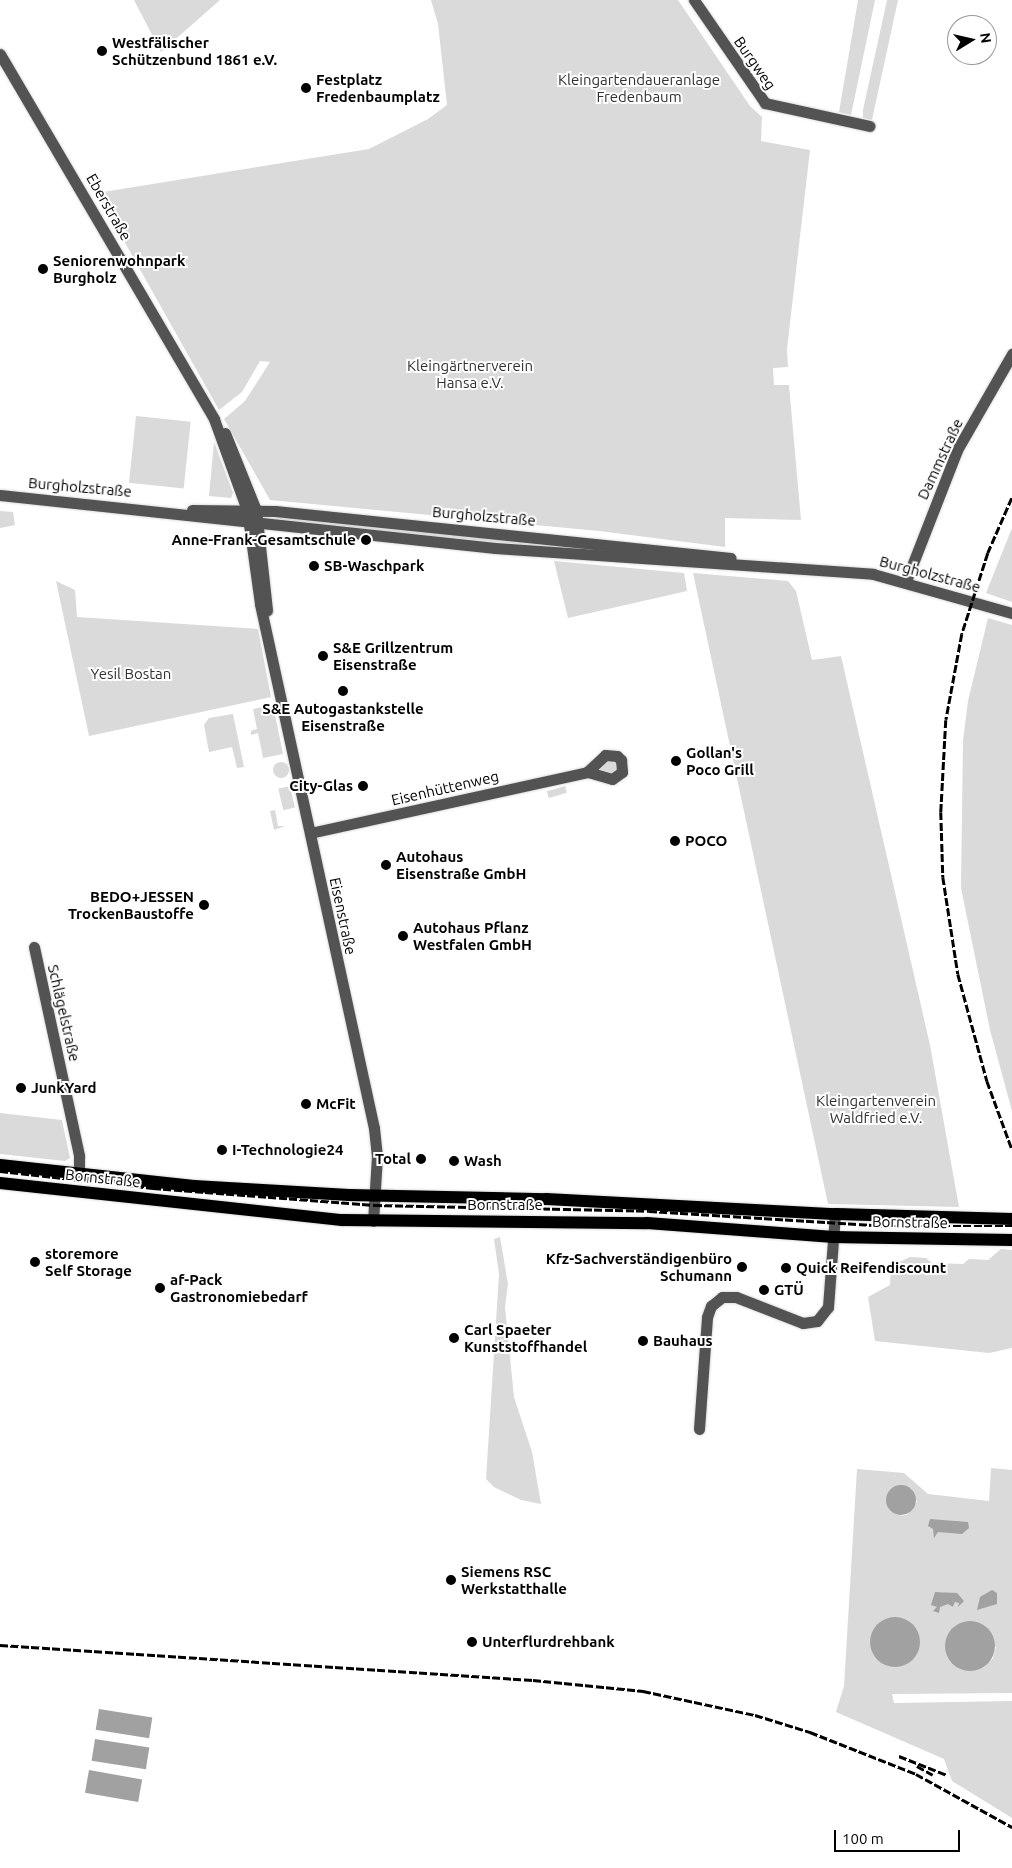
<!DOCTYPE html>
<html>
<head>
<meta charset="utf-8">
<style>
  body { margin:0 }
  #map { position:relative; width:1012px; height:1868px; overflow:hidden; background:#fff; font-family:Ubuntu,sans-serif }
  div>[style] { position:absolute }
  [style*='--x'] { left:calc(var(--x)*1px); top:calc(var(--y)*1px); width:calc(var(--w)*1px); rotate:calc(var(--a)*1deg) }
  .green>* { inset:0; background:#dadada; transform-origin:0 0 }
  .round { border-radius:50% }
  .water>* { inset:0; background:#a1a1a1; transform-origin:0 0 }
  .roads { filter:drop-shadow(0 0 1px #dbdbdb) drop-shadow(0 0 1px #dbdbdb) }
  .minor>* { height:11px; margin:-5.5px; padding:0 5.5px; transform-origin:5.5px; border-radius:5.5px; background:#535353 }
  .major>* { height:12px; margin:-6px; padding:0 6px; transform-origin:6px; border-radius:6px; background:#000 }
  .rail>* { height:2.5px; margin-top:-1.25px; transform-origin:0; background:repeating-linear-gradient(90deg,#000 0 8px,transparent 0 10.5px) }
  .dots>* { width:14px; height:14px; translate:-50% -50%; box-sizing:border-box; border:2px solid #fff; border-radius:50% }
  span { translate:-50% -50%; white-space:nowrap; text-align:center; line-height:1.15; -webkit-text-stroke:4px #fff; paint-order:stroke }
  .poi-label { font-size:15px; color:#000; font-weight:700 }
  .left { translate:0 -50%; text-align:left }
  .right { translate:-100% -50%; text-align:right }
  .street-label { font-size:15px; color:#000 }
  .park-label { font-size:15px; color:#313131 }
  .north { position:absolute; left:947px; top:15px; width:50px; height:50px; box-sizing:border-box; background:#fff; border:1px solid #999; border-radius:50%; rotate:81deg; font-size:14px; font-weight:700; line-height:20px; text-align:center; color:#000 }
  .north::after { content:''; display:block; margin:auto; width:18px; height:22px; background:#000; clip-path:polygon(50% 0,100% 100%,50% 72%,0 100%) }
  .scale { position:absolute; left:834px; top:1830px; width:126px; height:22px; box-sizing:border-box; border:2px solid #000; border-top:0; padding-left:6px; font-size:15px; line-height:18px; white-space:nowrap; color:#000; -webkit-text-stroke:4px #fff; paint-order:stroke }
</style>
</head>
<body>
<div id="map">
  <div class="green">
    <i style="clip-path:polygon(134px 0,220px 0,161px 52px)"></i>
    <i style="clip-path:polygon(431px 0,678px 0,750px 106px,762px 117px,761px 141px,810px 150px,787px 349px,788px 367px,773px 368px,774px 385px,789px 385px,801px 520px,725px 518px,725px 547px,599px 531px,270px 500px,224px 419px,245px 401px,270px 362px,260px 361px,242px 392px,219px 410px,97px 193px,369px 149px,428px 119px,447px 105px,438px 24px)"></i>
    <i style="clip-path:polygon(858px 0,875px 0,851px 115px,839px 112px)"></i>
    <i style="clip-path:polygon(887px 0,898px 0,872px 120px,863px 118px,863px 110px)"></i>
    <i style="left:136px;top:416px;width:55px;height:67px;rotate:6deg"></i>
    <i style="clip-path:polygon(214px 442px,233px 493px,231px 498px,209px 496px)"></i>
    <i style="clip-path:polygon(0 511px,13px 512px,15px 525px,0 528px)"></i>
    <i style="clip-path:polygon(274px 514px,598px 544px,598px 551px,350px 529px,275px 522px)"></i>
    <i style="clip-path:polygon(1012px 528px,1012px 602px,986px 593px)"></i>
    <i style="clip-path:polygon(554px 561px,684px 573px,687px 591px,568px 618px)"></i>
    <i style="clip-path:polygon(693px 573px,788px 581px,796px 591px,812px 660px,841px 656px,930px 1045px,959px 1207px,828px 1204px)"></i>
    <i style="clip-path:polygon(56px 581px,75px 590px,77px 617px,258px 629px,271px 697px,89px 736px)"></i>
    <i style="clip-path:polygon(988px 618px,1012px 625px,1012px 1111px,990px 1030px,961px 888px,963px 741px,968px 701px)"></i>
    <i style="clip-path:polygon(273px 705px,283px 754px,263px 758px,258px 733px,251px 735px,251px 731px,257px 729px,253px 709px)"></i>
    <i style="clip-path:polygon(233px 714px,244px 767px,237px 768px,232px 747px,209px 752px,204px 725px,209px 718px)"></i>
    <i style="clip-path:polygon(608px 759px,616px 763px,617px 770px,612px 774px,597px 771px,596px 768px)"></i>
    <i class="round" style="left:273px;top:762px;width:16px;height:16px"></i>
    <i style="left:290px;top:786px;width:22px;height:12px;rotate:77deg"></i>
    <i style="left:565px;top:786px;width:7px;height:19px;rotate:74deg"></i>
    <i style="clip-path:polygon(275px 810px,278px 826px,285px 826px,274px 830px,270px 811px)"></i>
    <i style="clip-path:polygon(0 1113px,62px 1120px,70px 1158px,65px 1161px,0 1154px)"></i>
    <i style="clip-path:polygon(500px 1237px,508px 1284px,505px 1307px,514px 1397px,532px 1452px,541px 1504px,521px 1500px,494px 1487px,486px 1479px,499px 1274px,494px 1239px)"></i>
    <i style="clip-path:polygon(1001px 1249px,1012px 1250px,1012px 1348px,989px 1353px,875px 1341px,868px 1297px,890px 1285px,891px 1266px,910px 1257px,926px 1258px,932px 1263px,963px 1264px,969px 1259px,988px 1260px)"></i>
    <i style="clip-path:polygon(evenodd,991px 1468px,1012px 1470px,1012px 1693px,892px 1694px,894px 1703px,1012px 1701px,1012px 1818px,952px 1781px,944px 1759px,836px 1712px,844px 1686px,857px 1469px,904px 1473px,928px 1494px,989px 1501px,991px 1468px,911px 1488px,917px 1502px,908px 1514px,901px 1516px,911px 1488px,991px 1468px,942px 1592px,964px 1601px,955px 1602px,953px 1607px,948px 1603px,938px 1607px,939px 1593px,942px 1592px,991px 1468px,957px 1625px,996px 1647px,993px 1658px,983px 1668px,949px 1633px,957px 1625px)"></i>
  </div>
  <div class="water">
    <i class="round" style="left:886px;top:1485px;width:30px;height:30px"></i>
    <i style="clip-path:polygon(930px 1519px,968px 1522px,969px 1528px,962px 1534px,938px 1532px,934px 1538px,933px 1529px,928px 1526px)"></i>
    <i style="clip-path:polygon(992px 1590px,997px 1593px,997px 1604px,977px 1610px,980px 1597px)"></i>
    <i style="clip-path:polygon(935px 1592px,957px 1593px,964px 1601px,958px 1607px,959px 1603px,955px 1602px,953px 1607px,948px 1604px,940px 1607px,939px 1613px,933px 1611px,937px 1607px,931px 1605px)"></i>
    <i class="round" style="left:870px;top:1617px;width:50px;height:50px"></i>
    <i class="round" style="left:945px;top:1621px;width:50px;height:50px"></i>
    <i style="left:99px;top:1709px;width:54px;height:21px;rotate:9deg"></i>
    <i style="left:95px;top:1739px;width:55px;height:22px;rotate:9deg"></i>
    <i style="left:89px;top:1770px;width:54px;height:23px;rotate:10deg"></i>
  </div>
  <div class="roads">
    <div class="minor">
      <i style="--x:694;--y:0;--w:125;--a:55.4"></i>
      <i style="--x:765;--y:103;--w:107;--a:12.4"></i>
      <i style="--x:0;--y:54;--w:423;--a:59.6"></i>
      <i style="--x:214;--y:419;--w:97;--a:70.1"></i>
      <i style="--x:247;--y:510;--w:95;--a:82.1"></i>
      <i style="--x:260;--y:604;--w:536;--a:77.73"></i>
      <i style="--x:374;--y:1128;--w:28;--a:84"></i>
      <i style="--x:377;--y:1156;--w:65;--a:93.5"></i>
      <i style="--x:225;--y:433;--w:83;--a:68.1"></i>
      <i style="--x:256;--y:510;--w:101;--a:83.7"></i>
      <i style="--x:0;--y:495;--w:498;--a:6.1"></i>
      <i style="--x:495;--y:548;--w:379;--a:3.9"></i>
      <i style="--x:873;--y:574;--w:144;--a:15.7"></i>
      <i style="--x:192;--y:510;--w:83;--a:0.7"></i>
      <i style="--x:275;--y:511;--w:458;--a:5.9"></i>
      <i style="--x:906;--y:581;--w:141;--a:-68.7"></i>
      <i style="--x:957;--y:450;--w:111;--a:-60.2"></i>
      <i style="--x:310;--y:833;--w:284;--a:-12.4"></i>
      <i style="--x:587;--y:772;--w:25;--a:-43"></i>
      <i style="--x:605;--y:755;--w:12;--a:5"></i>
      <i style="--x:617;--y:756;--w:6;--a:45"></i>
      <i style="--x:621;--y:760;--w:12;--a:85"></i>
      <i style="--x:622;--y:772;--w:12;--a:145"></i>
      <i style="--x:612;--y:779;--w:26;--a:-164"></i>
      <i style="--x:34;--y:947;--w:214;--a:77.8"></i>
      <i style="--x:79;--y:1156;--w:18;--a:90"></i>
      <i style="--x:699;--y:1429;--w:112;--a:-85.9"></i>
      <i style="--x:707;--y:1317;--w:12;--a:-70"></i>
      <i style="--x:711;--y:1306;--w:14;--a:-39"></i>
      <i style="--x:722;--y:1297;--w:14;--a:0"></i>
      <i style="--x:736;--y:1297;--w:72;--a:21.2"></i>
      <i style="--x:803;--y:1323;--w:14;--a:-8"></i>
      <i style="--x:817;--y:1321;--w:18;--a:-52"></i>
      <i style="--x:828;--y:1307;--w:93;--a:-85.7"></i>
    </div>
    <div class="major">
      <i style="--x:0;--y:1165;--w:195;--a:6.2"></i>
      <i style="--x:194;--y:1186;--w:155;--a:3.3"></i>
      <i style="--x:349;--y:1195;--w:197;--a:1.2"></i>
      <i style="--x:546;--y:1199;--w:289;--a:3"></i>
      <i style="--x:835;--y:1214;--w:177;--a:1.6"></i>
      <i style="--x:0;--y:1183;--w:344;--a:6.2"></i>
      <i style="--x:342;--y:1220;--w:305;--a:0.6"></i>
      <i style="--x:647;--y:1223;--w:187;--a:4.3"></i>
      <i style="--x:833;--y:1237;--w:179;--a:1"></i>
    </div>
  </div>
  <div class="rail">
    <i style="--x:1012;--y:498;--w:60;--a:113.6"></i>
    <i style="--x:988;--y:553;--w:85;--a:107.8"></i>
    <i style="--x:962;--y:634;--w:87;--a:100.5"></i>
    <i style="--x:946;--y:720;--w:92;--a:93.1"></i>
    <i style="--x:941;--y:812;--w:65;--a:88.2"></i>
    <i style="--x:943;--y:877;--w:98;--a:81.2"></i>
    <i style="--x:958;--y:974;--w:111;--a:74.8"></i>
    <i style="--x:987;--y:1081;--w:72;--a:69.8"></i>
    <i style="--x:0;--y:1171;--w:154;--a:6.3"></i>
    <i style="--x:153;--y:1188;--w:222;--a:4.4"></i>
    <i style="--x:374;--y:1205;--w:275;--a:1.2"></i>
    <i style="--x:649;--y:1211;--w:241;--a:3.6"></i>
    <i style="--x:890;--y:1226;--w:122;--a:0"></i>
    <i style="--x:0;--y:1645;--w:534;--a:3.76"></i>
    <i style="--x:533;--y:1680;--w:111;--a:5.7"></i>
    <i style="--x:643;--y:1691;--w:115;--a:12.1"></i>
    <i style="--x:755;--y:1715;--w:58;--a:17.2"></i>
    <i style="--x:810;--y:1732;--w:114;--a:21.6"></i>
    <i style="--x:916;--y:1774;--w:110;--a:28.9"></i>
    <i style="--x:899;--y:1756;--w:52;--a:21.6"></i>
    <i style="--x:917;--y:1766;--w:18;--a:29"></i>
  </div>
  <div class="dots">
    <i style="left:102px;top:51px;background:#000"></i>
    <i style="left:306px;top:88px;background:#000"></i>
    <i style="left:43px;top:269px;background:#000"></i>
    <i style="left:366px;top:540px;background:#000"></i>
    <i style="left:314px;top:566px;background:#000"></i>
    <i style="left:323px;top:656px;background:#000"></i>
    <i style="left:343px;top:691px;background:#000"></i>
    <i style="left:676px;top:761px;background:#000"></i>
    <i style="left:363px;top:786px;background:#000"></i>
    <i style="left:675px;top:841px;background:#000"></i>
    <i style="left:386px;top:865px;background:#000"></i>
    <i style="left:204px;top:905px;background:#000"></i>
    <i style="left:403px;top:936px;background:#000"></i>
    <i style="left:21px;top:1088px;background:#000"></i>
    <i style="left:306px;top:1104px;background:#000"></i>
    <i style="left:222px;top:1150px;background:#000"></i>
    <i style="left:421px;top:1159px;background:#000"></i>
    <i style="left:454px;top:1161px;background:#000"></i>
    <i style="left:35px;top:1262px;background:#000"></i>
    <i style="left:742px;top:1267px;background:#000"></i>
    <i style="left:786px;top:1268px;background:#000"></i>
    <i style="left:160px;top:1288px;background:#000"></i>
    <i style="left:764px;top:1290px;background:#000"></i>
    <i style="left:454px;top:1338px;background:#000"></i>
    <i style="left:643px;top:1341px;background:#000"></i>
    <i style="left:451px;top:1580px;background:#000"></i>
    <i style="left:472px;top:1642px;background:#000"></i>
  </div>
  <div class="poi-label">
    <span class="left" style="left:112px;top:51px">Westfälischer<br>Schützenbund 1861 e.V.</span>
    <span class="left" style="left:316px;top:88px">Festplatz<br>Fredenbaumplatz</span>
    <span class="left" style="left:53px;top:269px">Seniorenwohnpark<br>Burgholz</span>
    <span class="right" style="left:356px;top:540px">Anne-Frank-Gesamtschule</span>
    <span class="left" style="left:324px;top:566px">SB-Waschpark</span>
    <span class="left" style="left:333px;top:656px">S&amp;E Grillzentrum<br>Eisenstraße</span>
    <span style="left:343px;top:717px">S&amp;E Autogastankstelle<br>Eisenstraße</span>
    <span class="left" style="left:686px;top:761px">Gollan's<br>Poco Grill</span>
    <span class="right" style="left:353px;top:786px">City-Glas</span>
    <span class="left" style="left:685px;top:841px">POCO</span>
    <span class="left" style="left:396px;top:865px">Autohaus<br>Eisenstraße GmbH</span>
    <span class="right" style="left:194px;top:905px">BEDO+JESSEN<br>TrockenBaustoffe</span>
    <span class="left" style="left:413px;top:936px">Autohaus Pflanz<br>Westfalen GmbH</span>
    <span class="left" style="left:31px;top:1088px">JunkYard</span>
    <span class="left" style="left:316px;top:1104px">McFit</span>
    <span class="left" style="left:232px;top:1150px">I-Technologie24</span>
    <span class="right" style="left:411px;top:1159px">Total</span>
    <span class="left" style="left:464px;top:1161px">Wash</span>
    <span class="left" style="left:45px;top:1262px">storemore<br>Self Storage</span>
    <span class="right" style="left:732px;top:1267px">Kfz-Sachverständigenbüro<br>Schumann</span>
    <span class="left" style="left:796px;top:1268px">Quick Reifendiscount</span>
    <span class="left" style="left:170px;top:1288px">af-Pack<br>Gastronomiebedarf</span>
    <span class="left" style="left:774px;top:1290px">GTÜ</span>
    <span class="left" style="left:464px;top:1338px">Carl Spaeter<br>Kunststoffhandel</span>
    <span class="left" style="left:653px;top:1341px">Bauhaus</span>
    <span class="left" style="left:461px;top:1580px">Siemens RSC<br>Werkstatthalle</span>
    <span class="left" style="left:482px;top:1642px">Unterflurdrehbank</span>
  </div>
  <div class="street-label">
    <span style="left:755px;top:63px;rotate:55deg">Burgweg</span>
    <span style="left:109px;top:207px;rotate:60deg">Eberstraße</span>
    <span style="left:940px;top:459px;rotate:-65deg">Dammstraße</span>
    <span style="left:80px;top:487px;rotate:5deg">Burgholzstraße</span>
    <span style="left:484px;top:516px;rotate:5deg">Burgholzstraße</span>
    <span style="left:930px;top:574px;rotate:15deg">Burgholzstraße</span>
    <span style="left:445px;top:788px;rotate:-13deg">Eisenhüttenweg</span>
    <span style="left:343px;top:916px;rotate:78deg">Eisenstraße</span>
    <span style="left:64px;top:1013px;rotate:77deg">Schlägelstraße</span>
    <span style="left:103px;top:1178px;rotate:6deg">Bornstraße</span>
    <span style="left:505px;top:1205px">Bornstraße</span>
    <span style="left:910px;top:1222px;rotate:1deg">Bornstraße</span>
  </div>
  <div class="park-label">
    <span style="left:639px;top:88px">Kleingartendaueranlage<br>Fredenbaum</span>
    <span style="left:470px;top:374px">Kleingärtnerverein<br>Hansa e.V.</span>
    <span style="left:131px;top:674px">Yesil Bostan</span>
    <span style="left:876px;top:1109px">Kleingartenverein<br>Waldfried e.V.</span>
  </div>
  <div class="north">N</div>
  <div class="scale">100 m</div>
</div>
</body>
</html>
